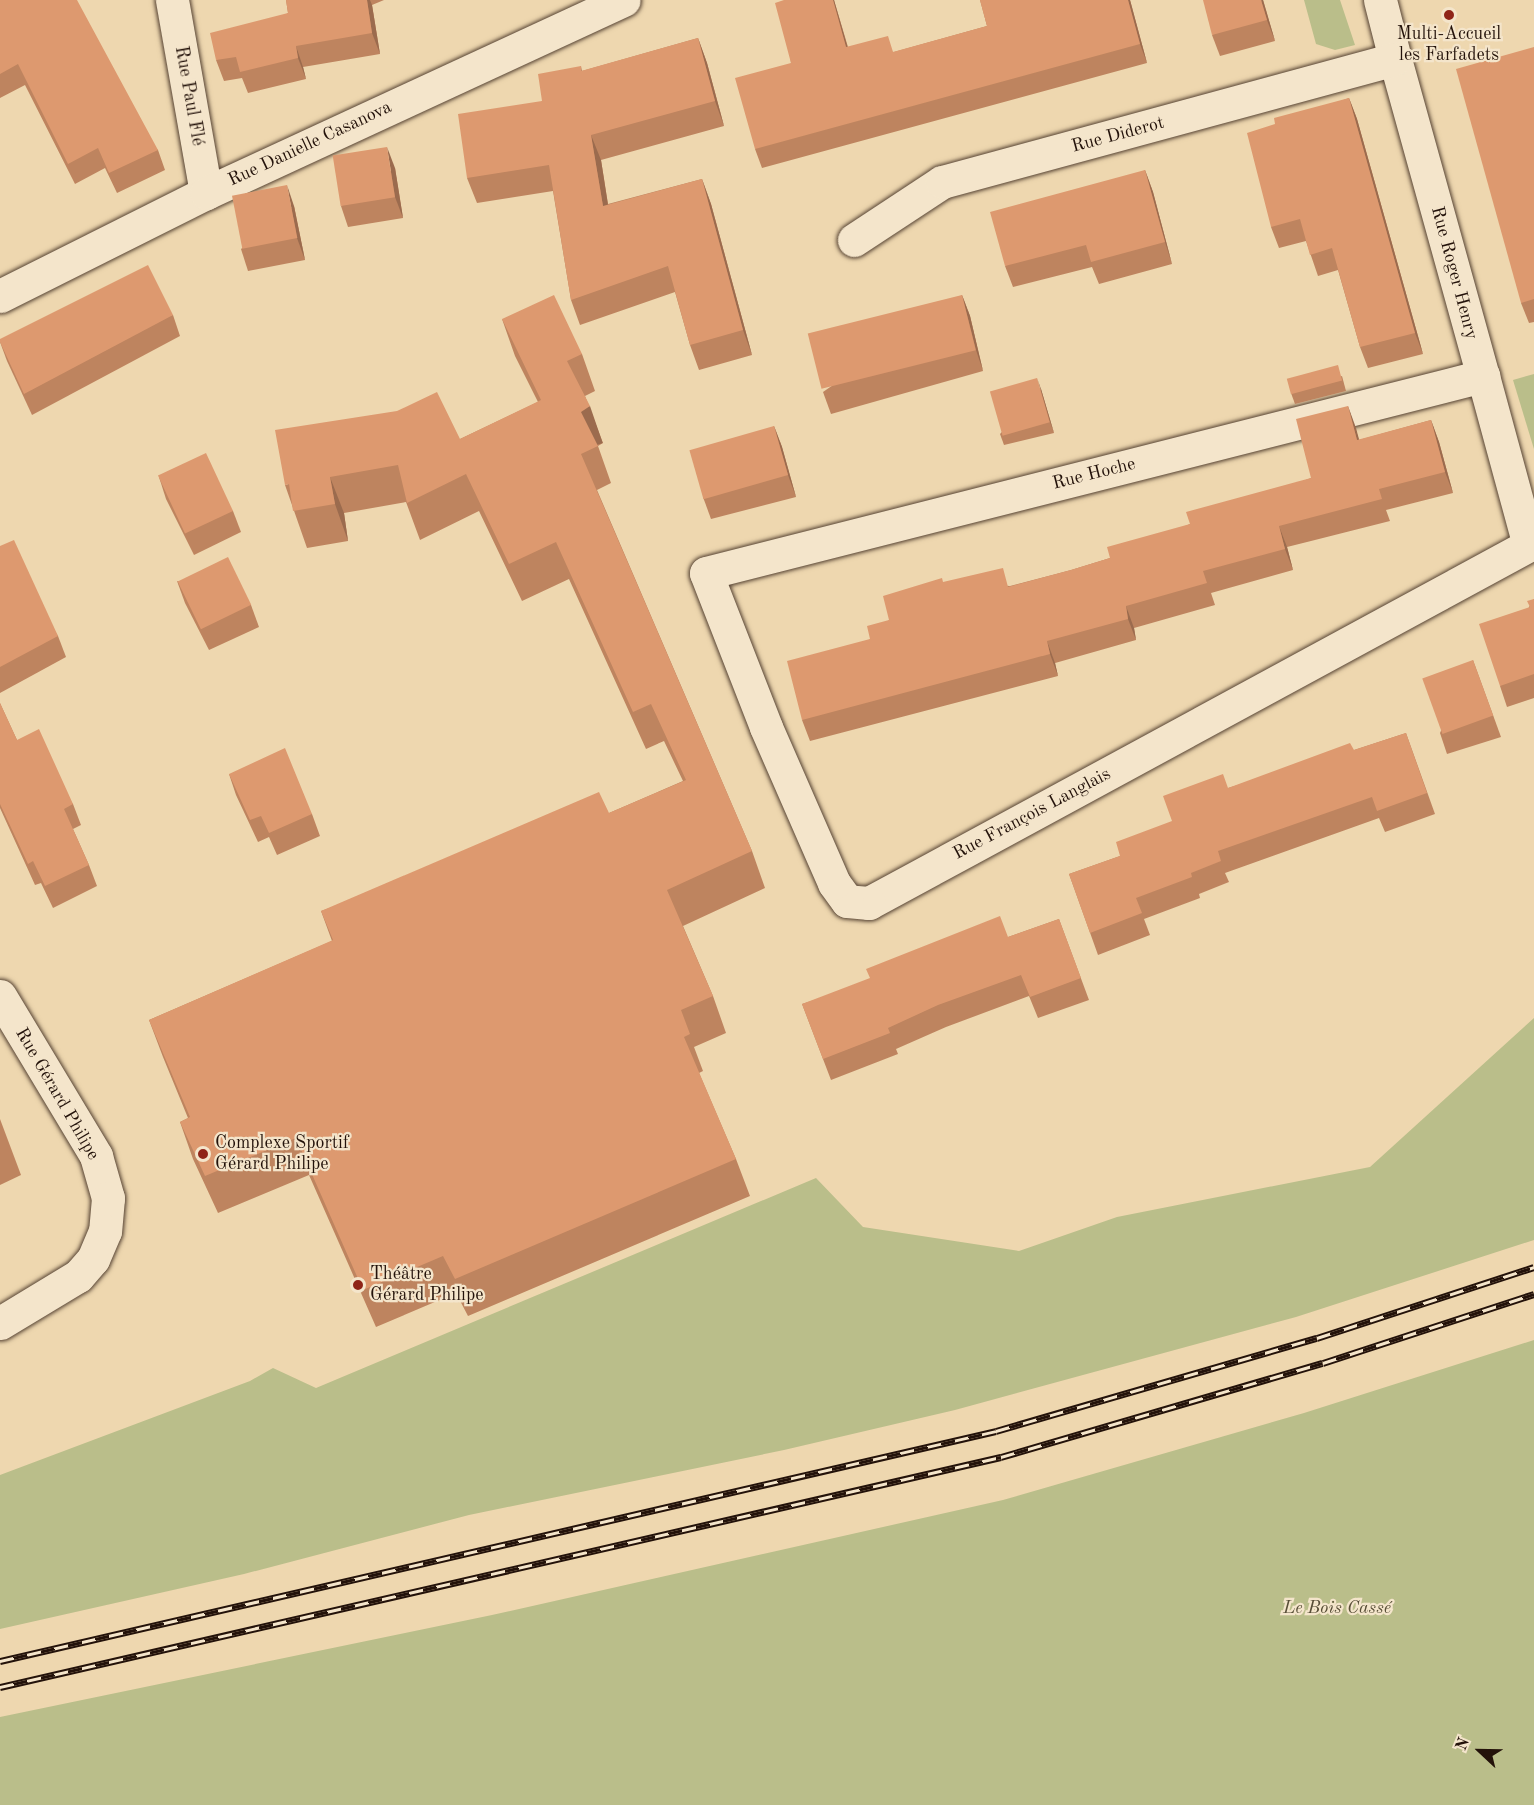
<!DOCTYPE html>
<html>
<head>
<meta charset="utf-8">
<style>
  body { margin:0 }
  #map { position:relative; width:1534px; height:1805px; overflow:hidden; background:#eed7af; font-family:"Old Standard TT",serif }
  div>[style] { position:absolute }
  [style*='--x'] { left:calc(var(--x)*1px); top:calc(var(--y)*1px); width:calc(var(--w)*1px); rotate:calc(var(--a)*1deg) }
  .green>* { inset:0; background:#babe8a }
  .roads { filter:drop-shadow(0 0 2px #564333) drop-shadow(0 0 2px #564333) }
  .minor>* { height:33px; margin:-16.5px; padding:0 16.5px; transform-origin:16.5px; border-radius:16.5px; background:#f4e5cb }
  .rail>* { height:7px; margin-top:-3.5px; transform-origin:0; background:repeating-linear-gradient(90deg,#f4e5cb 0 14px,#23120a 0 28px); box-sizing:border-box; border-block:2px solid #23120a }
  .wall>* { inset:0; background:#be845f }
  .shaded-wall>* { inset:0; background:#9b6b4e; transform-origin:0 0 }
  .building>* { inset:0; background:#dd996f; transform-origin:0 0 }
  .dots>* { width:16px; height:16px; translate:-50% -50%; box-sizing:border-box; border:3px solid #f4e5cb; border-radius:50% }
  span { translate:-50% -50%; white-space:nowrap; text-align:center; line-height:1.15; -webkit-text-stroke:4.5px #f4e5cb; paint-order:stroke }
  .poi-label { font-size:18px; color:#23120a }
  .left { translate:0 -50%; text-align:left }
  .street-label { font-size:18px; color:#23120a }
  .park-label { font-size:18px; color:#584e37; font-style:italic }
  .north { position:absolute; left:1450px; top:1721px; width:60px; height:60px; -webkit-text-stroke:4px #f4e5cb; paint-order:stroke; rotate:292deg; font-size:16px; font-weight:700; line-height:24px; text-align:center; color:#23120a }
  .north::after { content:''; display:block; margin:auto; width:21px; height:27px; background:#23120a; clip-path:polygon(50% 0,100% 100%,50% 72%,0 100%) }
</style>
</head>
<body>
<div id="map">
  <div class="green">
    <i style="clip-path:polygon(1304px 0,1340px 0,1355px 45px,1335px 50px,1316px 44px)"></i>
    <i style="clip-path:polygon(1534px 374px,1534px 449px,1513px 380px)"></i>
    <i style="clip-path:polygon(1534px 1018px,1534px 1240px,1296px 1317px,955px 1410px,784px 1450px,469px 1515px,244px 1574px,0 1629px,0 1475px,250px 1381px,273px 1368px,316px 1388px,816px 1178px,863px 1227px,1019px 1251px,1117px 1217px,1370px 1167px)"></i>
    <i style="clip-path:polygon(1534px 1340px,1534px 1805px,0 1805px,0 1717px,492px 1615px,1003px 1500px,1304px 1413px)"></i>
  </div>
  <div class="roads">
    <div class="minor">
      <i style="--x:172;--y:0;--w:196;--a:80"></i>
      <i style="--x:1380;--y:0;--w:61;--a:75.7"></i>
      <i style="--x:1395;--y:59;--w:329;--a:74.5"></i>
      <i style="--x:1483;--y:376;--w:175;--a:74.8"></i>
      <i style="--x:1529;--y:545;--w:751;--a:151.52"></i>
      <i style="--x:869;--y:903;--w:22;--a:-175"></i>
      <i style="--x:847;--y:901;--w:22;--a:-126"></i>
      <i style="--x:834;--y:883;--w:170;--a:-113.6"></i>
      <i style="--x:766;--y:727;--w:165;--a:-111.3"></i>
      <i style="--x:706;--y:573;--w:802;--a:-14.23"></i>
      <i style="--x:854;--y:240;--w:105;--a:-33.4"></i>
      <i style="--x:942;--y:182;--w:469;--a:-15.2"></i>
      <i style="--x:0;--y:296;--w:230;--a:-26.6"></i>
      <i style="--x:206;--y:193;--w:460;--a:-24.8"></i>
      <i style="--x:0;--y:996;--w:187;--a:59"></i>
      <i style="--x:96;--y:1156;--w:44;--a:74.1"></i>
      <i style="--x:108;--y:1198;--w:33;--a:95"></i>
      <i style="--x:105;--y:1231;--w:30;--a:113"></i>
      <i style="--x:93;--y:1259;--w:23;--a:131"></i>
      <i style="--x:78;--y:1276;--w:91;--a:148.9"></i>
    </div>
  </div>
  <div class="rail">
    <i style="--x:0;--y:1661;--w:1022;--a:-13"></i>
    <i style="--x:996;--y:1431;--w:334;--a:-16.2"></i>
    <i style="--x:1317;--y:1338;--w:228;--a:-18.1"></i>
    <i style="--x:0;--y:1687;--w:1027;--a:-12.94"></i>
    <i style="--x:1001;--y:1457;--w:335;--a:-16.3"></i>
    <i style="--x:1323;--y:1363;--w:222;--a:-18.1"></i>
  </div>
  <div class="wall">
    <i style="clip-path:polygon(0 0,158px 150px,165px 170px,117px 193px,105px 168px,75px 184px,25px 85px,0 98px)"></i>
    <i style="clip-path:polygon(286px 0,384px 0,372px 5px,380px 54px,303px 67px,306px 79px,248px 93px,242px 78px,224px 81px,216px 60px,288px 13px)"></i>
    <i style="clip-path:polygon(784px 0,834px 0,848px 47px,894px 52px,987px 26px,980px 0,1130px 0,1147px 63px,762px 168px,755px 149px,791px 63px)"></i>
    <i style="clip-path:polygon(1263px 0,1275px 41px,1220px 56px,1212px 35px)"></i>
    <i style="clip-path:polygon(698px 38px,707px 63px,724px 126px,601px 160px,608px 204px,702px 179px,711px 204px,752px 355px,699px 370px,690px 345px,675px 292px,580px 325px,571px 300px,553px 191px,477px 203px,467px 178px,542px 101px,581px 66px,582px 71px)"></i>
    <i style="clip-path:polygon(1534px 47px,1534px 322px,1529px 323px,1521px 303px)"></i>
    <i style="clip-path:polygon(1349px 98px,1357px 119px,1423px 354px,1368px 368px,1360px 347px,1338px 270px,1318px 276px,1306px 241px,1279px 248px,1271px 227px,1275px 124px)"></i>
    <i style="clip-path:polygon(395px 168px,403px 218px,348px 227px,341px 206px)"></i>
    <i style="clip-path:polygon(1145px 170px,1153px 192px,1172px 264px,1099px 284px,1092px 267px,1013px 287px,1005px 266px)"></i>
    <i style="clip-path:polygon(294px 206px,305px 260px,248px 271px,241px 249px)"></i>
    <i style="clip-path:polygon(962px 295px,970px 316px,983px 371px,831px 414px,823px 392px)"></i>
    <i style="clip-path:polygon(173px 315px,180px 336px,32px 415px,7px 361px,0 342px)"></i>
    <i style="clip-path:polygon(502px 319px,582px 354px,595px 391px,585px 396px,603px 443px,598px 446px,611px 483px,597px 490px,752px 851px,765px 888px,683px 926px,713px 996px,726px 1033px,694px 1047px,703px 1071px,699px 1073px,736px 1159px,750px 1196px,468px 1316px,456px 1293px,376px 1327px,309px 1175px,218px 1213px,193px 1159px,180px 1122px,188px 1118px,163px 1057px,149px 1020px,332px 941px,321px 911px,609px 813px,683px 781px,664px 741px,646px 749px,569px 579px,522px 601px,479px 511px,420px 540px,406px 502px,344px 513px,348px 541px,307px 548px,285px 485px,460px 439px,538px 402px,515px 356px)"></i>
    <i style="clip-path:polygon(1342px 376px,1346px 391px,1295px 404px,1291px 393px)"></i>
    <i style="clip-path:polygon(1041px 389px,1054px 433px,1004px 445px,1000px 434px)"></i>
    <i style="clip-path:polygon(1348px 406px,1359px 440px,1431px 420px,1439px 442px,1453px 493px,1386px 510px,1390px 521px,1287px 547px,1293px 570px,1211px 593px,1215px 605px,1134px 628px,1136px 640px,1055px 663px,1058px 676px,810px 741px,802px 720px,870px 639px,889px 620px,944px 582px,1010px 586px,1071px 570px,1110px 558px,1190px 524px,1311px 478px)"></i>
    <i style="clip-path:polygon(774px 426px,782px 447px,796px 497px,711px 519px,703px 497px)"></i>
    <i style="clip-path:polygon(159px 477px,233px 511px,241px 532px,194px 555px,166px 499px)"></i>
    <i style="clip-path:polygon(0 546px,58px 636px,66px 657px,0 693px)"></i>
    <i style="clip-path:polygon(177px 581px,251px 605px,259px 627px,209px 650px,185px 603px)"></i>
    <i style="clip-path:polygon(1534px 599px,1534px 698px,1507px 707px,1500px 686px,1529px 607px)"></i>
    <i style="clip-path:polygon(1473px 660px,1501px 737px,1447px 754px,1440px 733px)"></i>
    <i style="clip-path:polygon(0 703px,17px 740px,73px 804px,81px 825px,73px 829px,89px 865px,97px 886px,53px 908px,41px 883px,35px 885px,0 808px)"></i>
    <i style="clip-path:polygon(1406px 733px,1435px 814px,1385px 832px,1379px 818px,1225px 873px,1229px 882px,1199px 894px,1200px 898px,1144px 919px,1150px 935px,1098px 955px,1069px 874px,1120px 856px,1228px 788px,1354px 750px)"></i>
    <i style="clip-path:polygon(229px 774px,312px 814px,320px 836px,277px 855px,269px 837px,258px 842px,236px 795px)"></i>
    <i style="clip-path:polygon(1059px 919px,1089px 1000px,1038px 1018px,1029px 996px,946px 1027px,896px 1049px,898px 1054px,831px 1080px,802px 1004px,1008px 937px)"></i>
    <i style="clip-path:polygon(0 1119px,21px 1175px,0 1185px)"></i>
  </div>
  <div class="shaded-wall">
    <i style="clip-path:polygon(367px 0,370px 0,372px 5px,380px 54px,372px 33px)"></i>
    <i style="clip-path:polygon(833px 0,834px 0,853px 66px,846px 47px)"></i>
    <i style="clip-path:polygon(1128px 0,1130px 0,1147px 63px,1140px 44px)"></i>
    <i style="clip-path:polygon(1261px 0,1263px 0,1275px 41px,1267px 20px)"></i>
    <i style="clip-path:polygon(698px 38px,707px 63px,724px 126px,715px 101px)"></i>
    <i style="clip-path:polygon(296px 46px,303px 67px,306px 79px,298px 58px)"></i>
    <i style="clip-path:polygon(1349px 98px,1357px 119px,1423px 354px,1415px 333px)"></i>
    <i style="clip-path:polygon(591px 135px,601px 160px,612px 231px,603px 206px)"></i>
    <i style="clip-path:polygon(387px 147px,395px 168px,403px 218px,395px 197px)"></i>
    <i style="clip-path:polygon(1145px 170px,1153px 192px,1172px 264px,1165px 242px)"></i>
    <i style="clip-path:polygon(702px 179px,711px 204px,752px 355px,743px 330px)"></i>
    <i style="clip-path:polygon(287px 185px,294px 206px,305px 260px,297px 238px)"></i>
    <i style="clip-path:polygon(962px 295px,970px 316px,983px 371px,976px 350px)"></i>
    <i style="clip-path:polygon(1037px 378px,1041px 389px,1054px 433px,1050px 422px)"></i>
    <i style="left:590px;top:406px;width:39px;height:11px;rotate:71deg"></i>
    <i style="clip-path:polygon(1348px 406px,1356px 428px,1365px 462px,1357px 440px)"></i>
    <i style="clip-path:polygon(1431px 420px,1439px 442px,1453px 493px,1445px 472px)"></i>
    <i style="clip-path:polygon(774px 426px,782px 447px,796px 497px,788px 475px)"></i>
    <i style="clip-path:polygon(330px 477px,344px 513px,348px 541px,335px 504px)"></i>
    <i style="clip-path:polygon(1279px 526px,1287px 547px,1293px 570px,1285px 549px)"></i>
    <i style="clip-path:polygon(1126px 606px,1134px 628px,1136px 640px,1128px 619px)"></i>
    <i style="clip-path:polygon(1047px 641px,1055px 663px,1058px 676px,1050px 654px)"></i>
  </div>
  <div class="building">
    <i style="clip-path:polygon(0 0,77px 0,158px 150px,109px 173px,98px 148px,68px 164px,18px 64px,0 74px)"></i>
    <i style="clip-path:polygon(286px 0,367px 0,372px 33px,296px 46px,298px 58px,240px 72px,236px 57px,216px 60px,210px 33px,288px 13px)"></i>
    <i style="clip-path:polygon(784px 0,833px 0,846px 47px,888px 36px,893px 52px,987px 26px,980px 0,1128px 0,1140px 44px,755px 149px,735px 78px,791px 63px,775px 3px)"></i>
    <i style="clip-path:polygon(1203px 0,1261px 0,1267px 20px,1212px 35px)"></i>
    <i style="clip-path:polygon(698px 38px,715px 101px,591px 135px,603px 206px,702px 179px,743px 330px,690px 345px,668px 266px,571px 300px,549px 165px,467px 178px,458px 114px,542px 101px,538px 74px,581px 66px,581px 71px)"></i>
    <i style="clip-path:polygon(1534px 47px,1534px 299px,1521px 303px,1456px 69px)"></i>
    <i style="clip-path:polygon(1349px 98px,1415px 333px,1360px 347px,1332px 248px,1310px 255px,1300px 219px,1271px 227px,1247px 133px,1275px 124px,1274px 118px)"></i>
    <i style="left:387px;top:147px;width:51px;height:55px;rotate:81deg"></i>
    <i style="clip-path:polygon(1145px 170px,1165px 242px,1091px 262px,1086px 245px,1005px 266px,990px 212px)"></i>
    <i style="left:287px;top:185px;width:54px;height:56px;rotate:79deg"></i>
    <i style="clip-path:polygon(148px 265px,173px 315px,24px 394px,0 342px,0 339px)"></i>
    <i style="clip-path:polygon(554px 295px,582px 354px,567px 361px,590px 406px,581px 412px,598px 446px,581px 454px,752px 851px,667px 890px,713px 996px,681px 1010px,690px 1034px,684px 1037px,736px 1159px,455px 1279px,443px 1256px,363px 1290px,296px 1138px,205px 1176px,180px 1122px,190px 1117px,149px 1020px,333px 940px,321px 911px,599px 792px,609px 813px,686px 780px,651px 704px,633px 712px,556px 542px,509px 564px,466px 474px,407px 503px,398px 465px,330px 477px,335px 504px,293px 511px,289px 484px,285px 485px,275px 430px,397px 411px,437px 392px,460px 439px,541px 400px,502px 319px)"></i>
    <i style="left:962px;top:295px;width:57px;height:159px;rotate:76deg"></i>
    <i style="left:1338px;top:365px;width:16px;height:53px;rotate:75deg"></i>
    <i style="left:1037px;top:378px;width:46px;height:49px;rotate:74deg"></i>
    <i style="clip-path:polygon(1348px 406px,1357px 440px,1431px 420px,1445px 472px,1379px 489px,1382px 499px,1279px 526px,1285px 549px,1203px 571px,1207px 583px,1126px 606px,1128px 619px,1047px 641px,1050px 654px,802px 720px,787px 661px,870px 639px,867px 626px,889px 620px,883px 596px,942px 578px,943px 582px,1003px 568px,1008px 587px,1071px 570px,1110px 558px,1107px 547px,1190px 524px,1186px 512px,1311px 478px,1296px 419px)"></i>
    <i style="left:774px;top:426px;width:51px;height:88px;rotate:74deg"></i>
    <i style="left:206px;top:453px;width:64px;height:53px;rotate:65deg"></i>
    <i style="clip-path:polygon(14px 540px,58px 636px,0 667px,0 546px)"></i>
    <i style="left:228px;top:557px;width:53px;height:56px;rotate:64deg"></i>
    <i style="clip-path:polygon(1534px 599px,1534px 674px,1500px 686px,1479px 624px,1530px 607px,1527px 601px)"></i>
    <i style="left:1473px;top:660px;width:59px;height:54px;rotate:70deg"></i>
    <i style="clip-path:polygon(0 703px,17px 740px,39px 729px,73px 804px,64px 809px,89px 865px,45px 886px,33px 861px,28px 864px,0 804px)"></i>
    <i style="clip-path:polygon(1406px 733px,1427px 793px,1377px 811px,1372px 797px,1218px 851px,1221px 861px,1191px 873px,1192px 877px,1136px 898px,1142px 913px,1090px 933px,1069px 874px,1120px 856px,1116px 842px,1172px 821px,1163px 796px,1223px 774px,1228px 788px,1350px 743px,1354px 750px)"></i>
    <i style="clip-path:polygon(285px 748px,312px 814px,269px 833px,261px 816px,250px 820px,229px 774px)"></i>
    <i style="clip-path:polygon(1000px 916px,1008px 937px,1059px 919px,1081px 978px,1030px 997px,1021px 975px,938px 1005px,888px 1028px,890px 1033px,823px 1059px,802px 1004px,870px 978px,866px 969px)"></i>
  </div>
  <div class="dots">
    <i style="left:1449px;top:15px;background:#8f2418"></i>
    <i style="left:203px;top:1154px;background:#8f2418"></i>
    <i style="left:358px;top:1285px;background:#8f2418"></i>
  </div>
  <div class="poi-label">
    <span style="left:1449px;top:45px">Multi-Accueil<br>les Farfadets</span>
    <span class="left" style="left:215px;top:1154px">Complexe Sportif<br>Gérard Philipe</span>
    <span class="left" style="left:370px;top:1285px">Théâtre<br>Gérard Philipe</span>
  </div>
  <div class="street-label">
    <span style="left:189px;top:96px;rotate:80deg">Rue Paul Flé</span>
    <span style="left:1118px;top:135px;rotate:-15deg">Rue Diderot</span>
    <span style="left:310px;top:144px;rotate:-25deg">Rue Danielle Casanova</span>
    <span style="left:1454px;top:273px;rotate:75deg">Rue Roger Henry</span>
    <span style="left:1094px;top:474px;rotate:-14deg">Rue Hoche</span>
    <span style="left:1032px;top:814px;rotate:-28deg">Rue François Langlais</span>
    <span style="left:57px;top:1094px;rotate:60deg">Rue Gérard Philipe</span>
  </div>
  <div class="park-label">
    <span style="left:1337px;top:1608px">Le Bois Cassé</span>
  </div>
  <div class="north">N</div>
</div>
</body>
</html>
